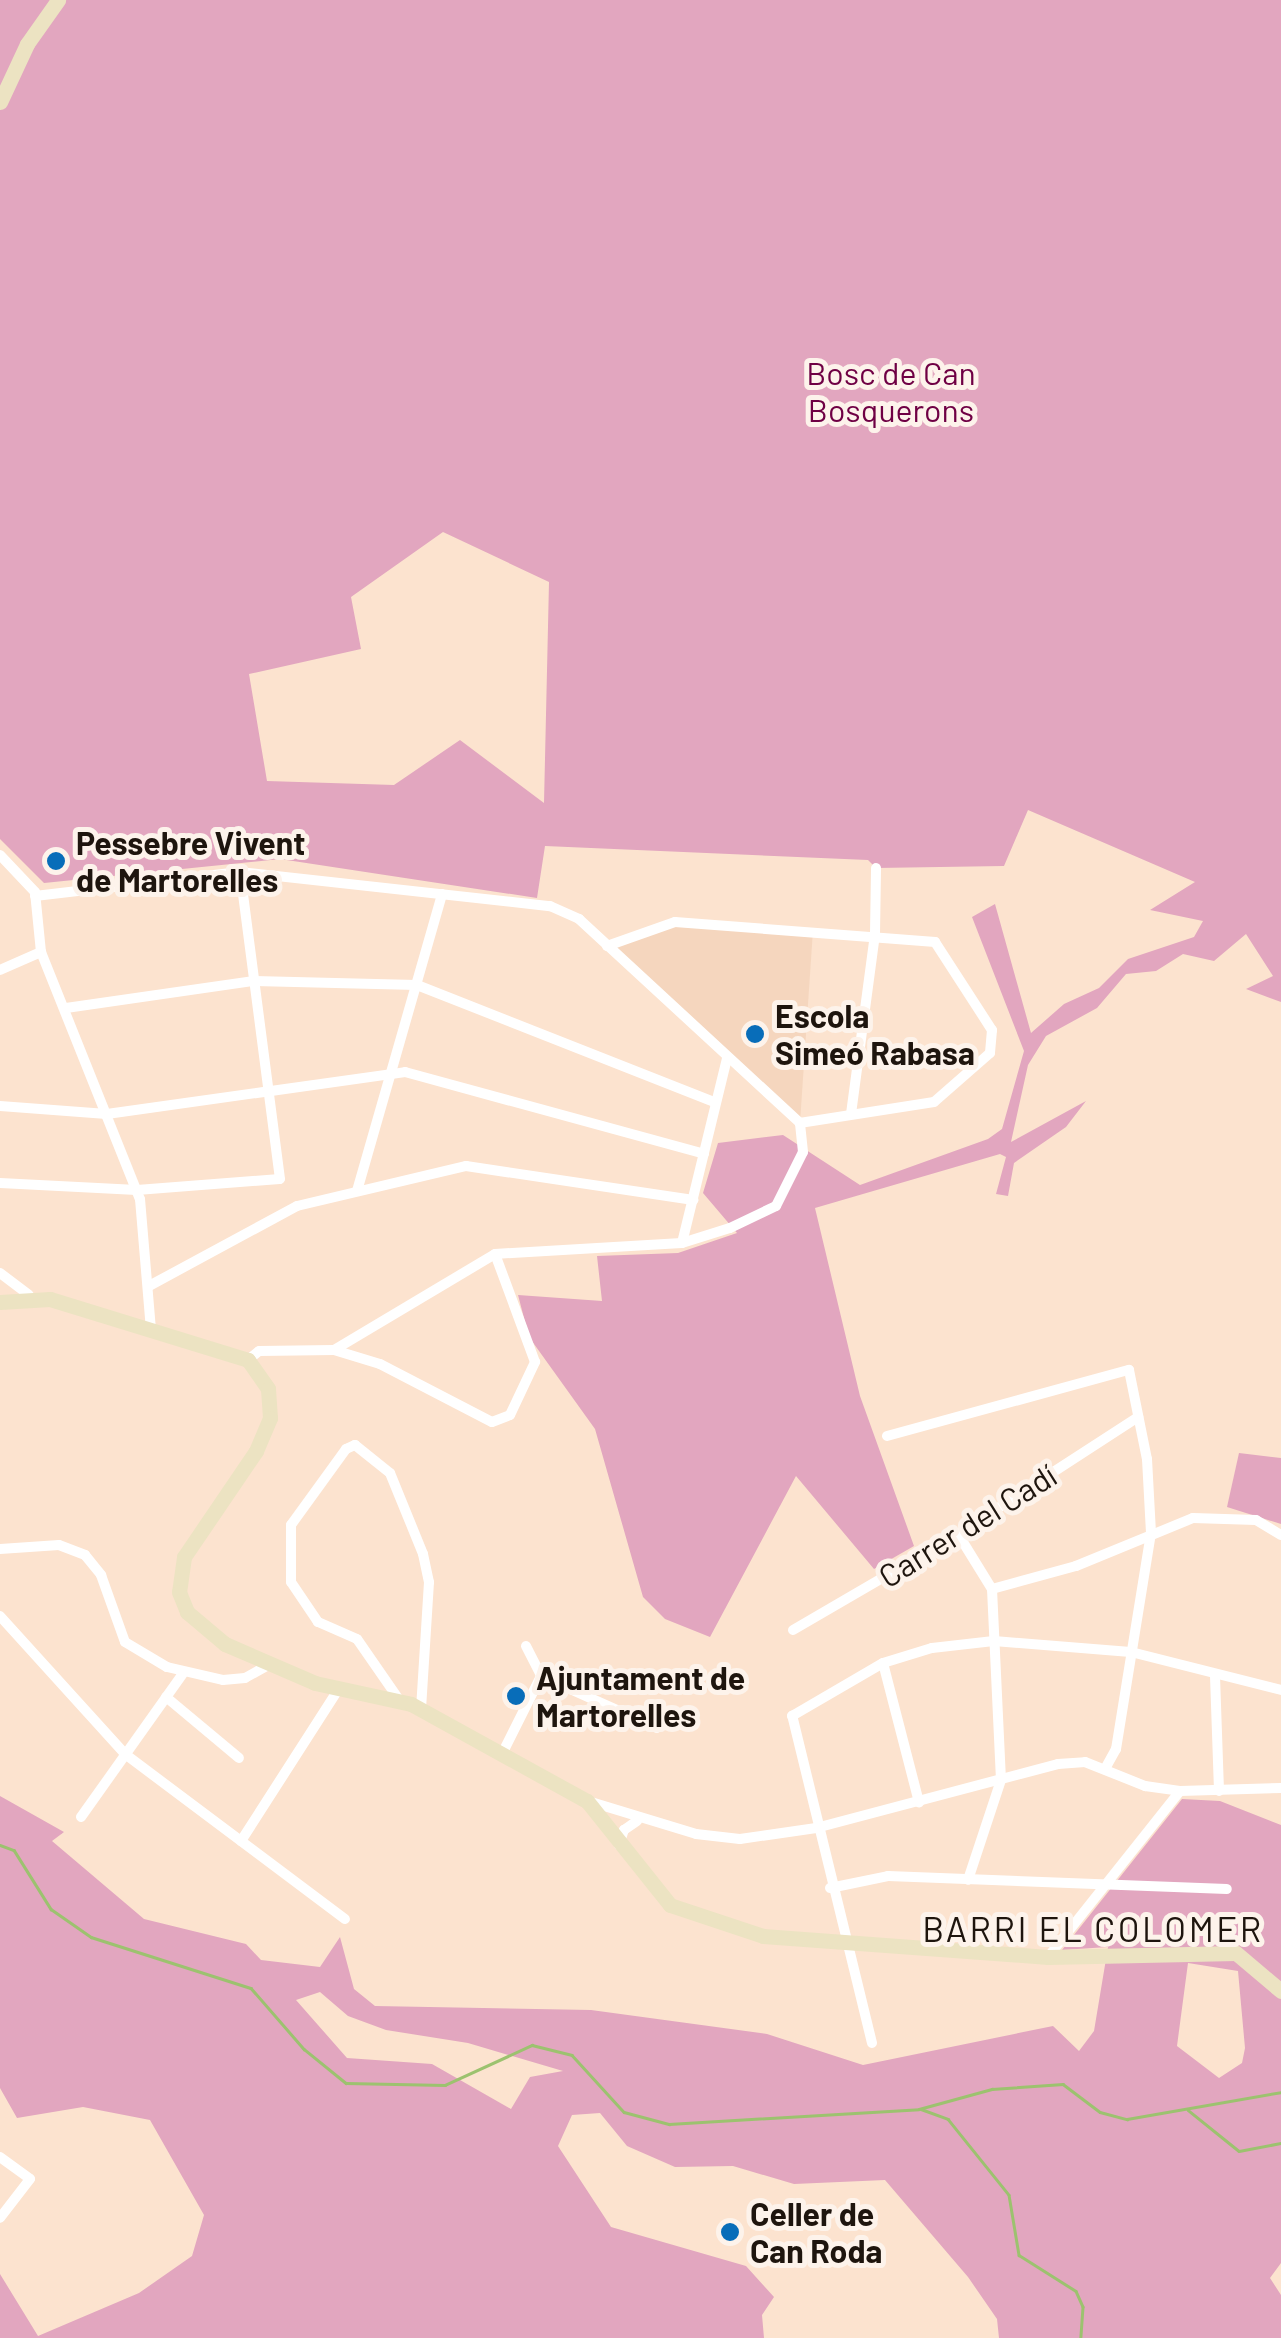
<!DOCTYPE html>
<html>
<head>
<meta charset="utf-8">
<style>
  body { margin:0 }
  #map { position:relative; width:1281px; height:2338px; overflow:hidden; background:#fce3cf; font-family:Barlow,sans-serif }
  div>[style] { position:absolute }
  [style*='--x'] { left:calc(var(--x)*1px); top:calc(var(--y)*1px); width:calc(var(--w)*1px); rotate:calc(var(--a)*1deg) }
  .built>* { inset:0; background:#f5d6be }
  .green>* { inset:0; background:#e2a6bf }
  .stream>* { height:2.5px; margin:-1.25px; padding:0 1.25px; transform-origin:1.25px; border-radius:1.25px; background:#9cc26f }
  .street>* { height:10px; margin:-5px; padding:0 5px; transform-origin:5px; border-radius:5px; background:#fff }
  .secondary>* { height:15px; margin:-7.5px; padding:0 7.5px; transform-origin:7.5px; border-radius:7.5px; background:#ece3c2 }
  .dots>* { width:28px; height:28px; translate:-50% -50%; box-sizing:border-box; border:5px solid #fdf3eb; border-radius:50% }
  span { translate:-50% -50%; white-space:nowrap; text-align:center; line-height:1.15; -webkit-text-stroke:10px #fdf3eb; paint-order:stroke }
  .park-label { font-size:32px; color:#6f0044 }
  .poi-label { font-size:32px; color:#1e150e; font-weight:700 }
  .left { translate:0 -50%; text-align:left }
  .street-label { font-size:32px; color:#1e150e }
  .neighbourhood-label { font-size:35px; color:#1e150e; letter-spacing:2.5px }
</style>
</head>
<body>
<div id="map">
  <div class="built">
    <i style="clip-path:polygon(675px 922px,813px 930px,800px 1123px,607px 946px)"></i>
  </div>
  <div class="green">
    <i style="clip-path:polygon(evenodd,0 0,1281px 0,1281px 1002px,1246px 989px,1273px 976px,1246px 934px,1214px 961px,1183px 954px,1156px 971px,1126px 974px,1097px 1008px,1046px 1036px,1028px 1065px,1011px 1142px,1086px 1101px,1066px 1127px,1014px 1163px,1008px 1196px,996px 1194px,1006px 1157px,1000px 1154px,815px 1208px,860px 1396px,914px 1546px,874px 1569px,796px 1476px,710px 1637px,665px 1619px,643px 1597px,595px 1429px,529px 1337px,518px 1295px,602px 1301px,597px 1256px,678px 1253px,737px 1233px,703px 1193px,718px 1143px,783px 1135px,860px 1185px,988px 1139px,1002px 1129px,1024px 1051px,972px 917px,995px 904px,1031px 1033px,1064px 1004px,1099px 988px,1128px 959px,1194px 937px,1203px 921px,1150px 910px,1195px 882px,1028px 810px,1004px 866px,876px 868px,868px 860px,545px 846px,537px 898px,280px 859px,44px 883px,0 839px,0 0,443px 532px,549px 582px,544px 803px,460px 740px,394px 785px,267px 781px,249px 674px,361px 649px,351px 597px,443px 532px)"></i>
    <i style="clip-path:polygon(1239px 1453px,1281px 1458px,1281px 1524px,1227px 1507px)"></i>
    <i style="clip-path:polygon(evenodd,0 1796px,64px 1832px,52px 1841px,144px 1919px,246px 1944px,261px 1960px,320px 1967px,340px 1937px,354px 1989px,375px 2006px,591px 2010px,767px 2034px,863px 2065px,1053px 2026px,1079px 2051px,1094px 2031px,1108px 1947px,1062px 1950px,1182px 1799px,1220px 1801px,1281px 1825px,1281px 2263px,1270px 2278px,1281px 2295px,1281px 2338px,999px 2338px,997px 2319px,968px 2277px,885px 2180px,794px 2184px,733px 2166px,675px 2167px,627px 2146px,600px 2113px,572px 2115px,558px 2146px,611px 2227px,746px 2266px,774px 2297px,762px 2315px,764px 2338px,0 2338px,0 2274px,38px 2336px,139px 2293px,192px 2256px,204px 2215px,150px 2120px,83px 2107px,17px 2118px,0 2088px,0 1796px,1188px 1963px,1238px 1971px,1245px 2048px,1242px 2063px,1219px 2078px,1177px 2046px,1188px 1963px,0 1796px,320px 1992px,348px 2016px,386px 2030px,468px 2043px,563px 2071px,530px 2077px,511px 2109px,432px 2064px,347px 2058px,296px 2000px,320px 1992px)"></i>
  </div>
  <div class="stream">
    <i style="--x:0;--y:1845;--w:15;--a:20"></i>
    <i style="--x:14;--y:1850;--w:70;--a:57.9"></i>
    <i style="--x:51;--y:1909;--w:49;--a:35"></i>
    <i style="--x:91;--y:1937;--w:168;--a:17.7"></i>
    <i style="--x:251;--y:1988;--w:81;--a:49"></i>
    <i style="--x:304;--y:2049;--w:54;--a:39"></i>
    <i style="--x:346;--y:2083;--w:99;--a:1.2"></i>
    <i style="--x:445;--y:2085;--w:96;--a:-24.7"></i>
    <i style="--x:532;--y:2045;--w:41;--a:14"></i>
    <i style="--x:572;--y:2055;--w:77;--a:47.6"></i>
    <i style="--x:624;--y:2112;--w:47;--a:14.9"></i>
    <i style="--x:669;--y:2124;--w:250;--a:-3.4"></i>
    <i style="--x:919;--y:2109;--w:76;--a:-15.3"></i>
    <i style="--x:992;--y:2089;--w:71;--a:-4"></i>
    <i style="--x:1063;--y:2084;--w:46;--a:37.1"></i>
    <i style="--x:1100;--y:2112;--w:28;--a:15"></i>
    <i style="--x:1127;--y:2119;--w:156;--a:-9.9"></i>
    <i style="--x:921;--y:2109;--w:29;--a:20"></i>
    <i style="--x:948;--y:2119;--w:97;--a:51.2"></i>
    <i style="--x:1009;--y:2195;--w:61;--a:80.5"></i>
    <i style="--x:1019;--y:2255;--w:67;--a:32.3"></i>
    <i style="--x:1076;--y:2291;--w:17;--a:66"></i>
    <i style="--x:1083;--y:2307;--w:31;--a:94"></i>
    <i style="--x:1188;--y:2110;--w:65;--a:38.8"></i>
    <i style="--x:1239;--y:2151;--w:43;--a:-10.8"></i>
  </div>
  <div class="street">
    <i style="--x:0;--y:855;--w:51;--a:46.6"></i>
    <i style="--x:35;--y:892;--w:60;--a:84.3"></i>
    <i style="--x:41;--y:952;--w:266;--a:68.2"></i>
    <i style="--x:140;--y:1199;--w:132;--a:85.2"></i>
    <i style="--x:35;--y:896;--w:206;--a:-6.7"></i>
    <i style="--x:240;--y:872;--w:312;--a:6.3"></i>
    <i style="--x:550;--y:906;--w:32;--a:24"></i>
    <i style="--x:579;--y:919;--w:301;--a:42.7"></i>
    <i style="--x:607;--y:946;--w:72;--a:-19.4"></i>
    <i style="--x:675;--y:922;--w:261;--a:4.4"></i>
    <i style="--x:935;--y:942;--w:105;--a:57.1"></i>
    <i style="--x:992;--y:1030;--w:23;--a:95"></i>
    <i style="--x:990;--y:1053;--w:74;--a:138.8"></i>
    <i style="--x:934;--y:1102;--w:136;--a:171.1"></i>
    <i style="--x:0;--y:970;--w:45;--a:-23.7"></i>
    <i style="--x:66;--y:1008;--w:190;--a:-8.2"></i>
    <i style="--x:254;--y:981;--w:163;--a:1.4"></i>
    <i style="--x:417;--y:985;--w:321;--a:21.5"></i>
    <i style="--x:0;--y:1106;--w:107;--a:4.3"></i>
    <i style="--x:107;--y:1114;--w:301;--a:-8"></i>
    <i style="--x:405;--y:1072;--w:310;--a:15.3"></i>
    <i style="--x:851;--y:1114;--w:182;--a:-82.4"></i>
    <i style="--x:875;--y:934;--w:66;--a:-89.1"></i>
    <i style="--x:0;--y:1183;--w:137;--a:2.9"></i>
    <i style="--x:137;--y:1190;--w:143;--a:-4.4"></i>
    <i style="--x:280;--y:1179;--w:310;--a:-97.4"></i>
    <i style="--x:357;--y:1191;--w:309;--a:-74"></i>
    <i style="--x:682;--y:1243;--w:190;--a:-76.3"></i>
    <i style="--x:0;--y:1273;--w:36;--a:37"></i>
    <i style="--x:149;--y:1286;--w:168;--a:-28.4"></i>
    <i style="--x:297;--y:1206;--w:174;--a:-13.3"></i>
    <i style="--x:466;--y:1166;--w:230;--a:8.5"></i>
    <i style="--x:334;--y:1350;--w:48;--a:16.9"></i>
    <i style="--x:380;--y:1364;--w:126;--a:27.4"></i>
    <i style="--x:492;--y:1422;--w:19;--a:-21"></i>
    <i style="--x:510;--y:1415;--w:59;--a:-64.7"></i>
    <i style="--x:535;--y:1362;--w:115;--a:-110.3"></i>
    <i style="--x:248;--y:1360;--w:14;--a:-39"></i>
    <i style="--x:259;--y:1351;--w:75;--a:-0.8"></i>
    <i style="--x:334;--y:1350;--w:187;--a:-30.8"></i>
    <i style="--x:495;--y:1254;--w:187;--a:-3.4"></i>
    <i style="--x:682;--y:1243;--w:50;--a:-17.4"></i>
    <i style="--x:730;--y:1228;--w:51;--a:-25.6"></i>
    <i style="--x:776;--y:1206;--w:60;--a:-63.4"></i>
    <i style="--x:803;--y:1152;--w:29;--a:-96"></i>
    <i style="--x:887;--y:1436;--w:251;--a:-15.3"></i>
    <i style="--x:1129;--y:1370;--w:91;--a:78.6"></i>
    <i style="--x:1147;--y:1459;--w:74;--a:86.9"></i>
    <i style="--x:1151;--y:1533;--w:219;--a:99.2"></i>
    <i style="--x:1116;--y:1749;--w:23;--a:119"></i>
    <i style="--x:958;--y:1534;--w:65;--a:58.3"></i>
    <i style="--x:992;--y:1589;--w:191;--a:87.3"></i>
    <i style="--x:1001;--y:1780;--w:105;--a:108.3"></i>
    <i style="--x:0;--y:1549;--w:59;--a:-3.9"></i>
    <i style="--x:59;--y:1545;--w:28;--a:21"></i>
    <i style="--x:85;--y:1555;--w:26;--a:51"></i>
    <i style="--x:101;--y:1575;--w:71;--a:70.3"></i>
    <i style="--x:125;--y:1642;--w:49;--a:30.8"></i>
    <i style="--x:167;--y:1667;--w:57;--a:13.1"></i>
    <i style="--x:223;--y:1680;--w:22;--a:-5"></i>
    <i style="--x:245;--y:1678;--w:29;--a:-29"></i>
    <i style="--x:992;--y:1589;--w:87;--a:-15.3"></i>
    <i style="--x:1076;--y:1566;--w:126;--a:-22.3"></i>
    <i style="--x:1193;--y:1518;--w:63;--a:1.8"></i>
    <i style="--x:1256;--y:1520;--w:29;--a:31"></i>
    <i style="--x:0;--y:1616;--w:186;--a:47.8"></i>
    <i style="--x:125;--y:1754;--w:275;--a:36.9"></i>
    <i style="--x:793;--y:1630;--w:191;--a:-30.2"></i>
    <i style="--x:958;--y:1534;--w:215;--a:-33"></i>
    <i style="--x:526;--y:1646;--w:34;--a:63"></i>
    <i style="--x:541;--y:1676;--w:127;--a:24.1"></i>
    <i style="--x:883;--y:1663;--w:144;--a:75.5"></i>
    <i style="--x:1215;--y:1676;--w:115;--a:88"></i>
    <i style="--x:166;--y:1697;--w:95;--a:39.9"></i>
    <i style="--x:400;--y:1701;--w:75;--a:-124.7"></i>
    <i style="--x:357;--y:1639;--w:43;--a:-156.4"></i>
    <i style="--x:318;--y:1622;--w:48;--a:-124"></i>
    <i style="--x:291;--y:1582;--w:57;--a:-90"></i>
    <i style="--x:291;--y:1525;--w:94;--a:-54.1"></i>
    <i style="--x:346;--y:1449;--w:10;--a:-24"></i>
    <i style="--x:355;--y:1445;--w:45;--a:38.7"></i>
    <i style="--x:390;--y:1473;--w:87;--a:67.8"></i>
    <i style="--x:423;--y:1554;--w:29;--a:78"></i>
    <i style="--x:429;--y:1582;--w:127;--a:93.6"></i>
    <i style="--x:502;--y:1754;--w:87;--a:-63.4"></i>
    <i style="--x:591;--y:1802;--w:110;--a:16.9"></i>
    <i style="--x:696;--y:1834;--w:44;--a:6.5"></i>
    <i style="--x:740;--y:1839;--w:77;--a:-8.2"></i>
    <i style="--x:816;--y:1828;--w:250;--a:-14.8"></i>
    <i style="--x:1058;--y:1764;--w:27;--a:-4"></i>
    <i style="--x:1085;--y:1762;--w:65;--a:21.8"></i>
    <i style="--x:1145;--y:1786;--w:35;--a:8"></i>
    <i style="--x:1180;--y:1791;--w:101;--a:-1.7"></i>
    <i style="--x:81;--y:1817;--w:178;--a:-54.6"></i>
    <i style="--x:241;--y:1841;--w:179;--a:-57.3"></i>
    <i style="--x:619;--y:1845;--w:16;--a:-72"></i>
    <i style="--x:624;--y:1830;--w:16;--a:-35"></i>
    <i style="--x:830;--y:1888;--w:59;--a:-11.7"></i>
    <i style="--x:888;--y:1876;--w:339;--a:2.2"></i>
    <i style="--x:1048;--y:1957;--w:212;--a:-51.5"></i>
    <i style="--x:872;--y:2043;--w:337;--a:-103.7"></i>
    <i style="--x:792;--y:1716;--w:105;--a:-30.2"></i>
    <i style="--x:883;--y:1663;--w:51;--a:-17"></i>
    <i style="--x:932;--y:1648;--w:62;--a:-6.4"></i>
    <i style="--x:994;--y:1641;--w:137;--a:4.6"></i>
    <i style="--x:1131;--y:1652;--w:155;--a:14.2"></i>
    <i style="--x:0;--y:2157;--w:37;--a:36"></i>
    <i style="--x:30;--y:2179;--w:49;--a:127.6"></i>
  </div>
  <div class="secondary">
    <i style="--x:0;--y:102;--w:64;--a:-65"></i>
    <i style="--x:27;--y:44;--w:54;--a:-54.8"></i>
    <i style="--x:0;--y:1302;--w:50;--a:-3.4"></i>
    <i style="--x:50;--y:1299;--w:207;--a:17.1"></i>
    <i style="--x:248;--y:1360;--w:35;--a:55"></i>
    <i style="--x:268;--y:1389;--w:29;--a:86"></i>
    <i style="--x:270;--y:1418;--w:36;--a:113"></i>
    <i style="--x:256;--y:1451;--w:128;--a:124.2"></i>
    <i style="--x:184;--y:1557;--w:35;--a:98"></i>
    <i style="--x:179;--y:1592;--w:22;--a:68"></i>
    <i style="--x:187;--y:1612;--w:50;--a:40.1"></i>
    <i style="--x:225;--y:1644;--w:98;--a:23.4"></i>
    <i style="--x:315;--y:1683;--w:98;--a:12.3"></i>
    <i style="--x:411;--y:1704;--w:201;--a:28.9"></i>
    <i style="--x:587;--y:1801;--w:133;--a:51.4"></i>
    <i style="--x:670;--y:1905;--w:98;--a:18.4"></i>
    <i style="--x:763;--y:1936;--w:286;--a:4.2"></i>
    <i style="--x:1048;--y:1957;--w:188;--a:-1.2"></i>
    <i style="--x:1236;--y:1953;--w:59;--a:40.2"></i>
  </div>
  <div class="dots">
    <i style="left:56px;top:861px;background:#086db9"></i>
    <i style="left:755px;top:1034px;background:#086db9"></i>
    <i style="left:516px;top:1696px;background:#086db9"></i>
    <i style="left:730px;top:2232px;background:#086db9"></i>
  </div>
  <div class="park-label">
    <span style="left:891px;top:391px">Bosc de Can<br>Bosquerons</span>
  </div>
  <div class="poi-label">
    <span class="left" style="left:76px;top:861px">Pessebre Vivent<br>de Martorelles</span>
    <span class="left" style="left:775px;top:1034px">Escola<br>Simeó Rabasa</span>
    <span class="left" style="left:536px;top:1696px">Ajuntament de<br>Martorelles</span>
    <span class="left" style="left:750px;top:2232px">Celler de<br>Can Roda</span>
  </div>
  <div class="street-label">
    <span style="left:967px;top:1525px;rotate:-32deg">Carrer del Cadí</span>
  </div>
  <div class="neighbourhood-label">
    <span style="left:1093px;top:1928px">BARRI EL COLOMER</span>
  </div>
</div>
</body>
</html>
